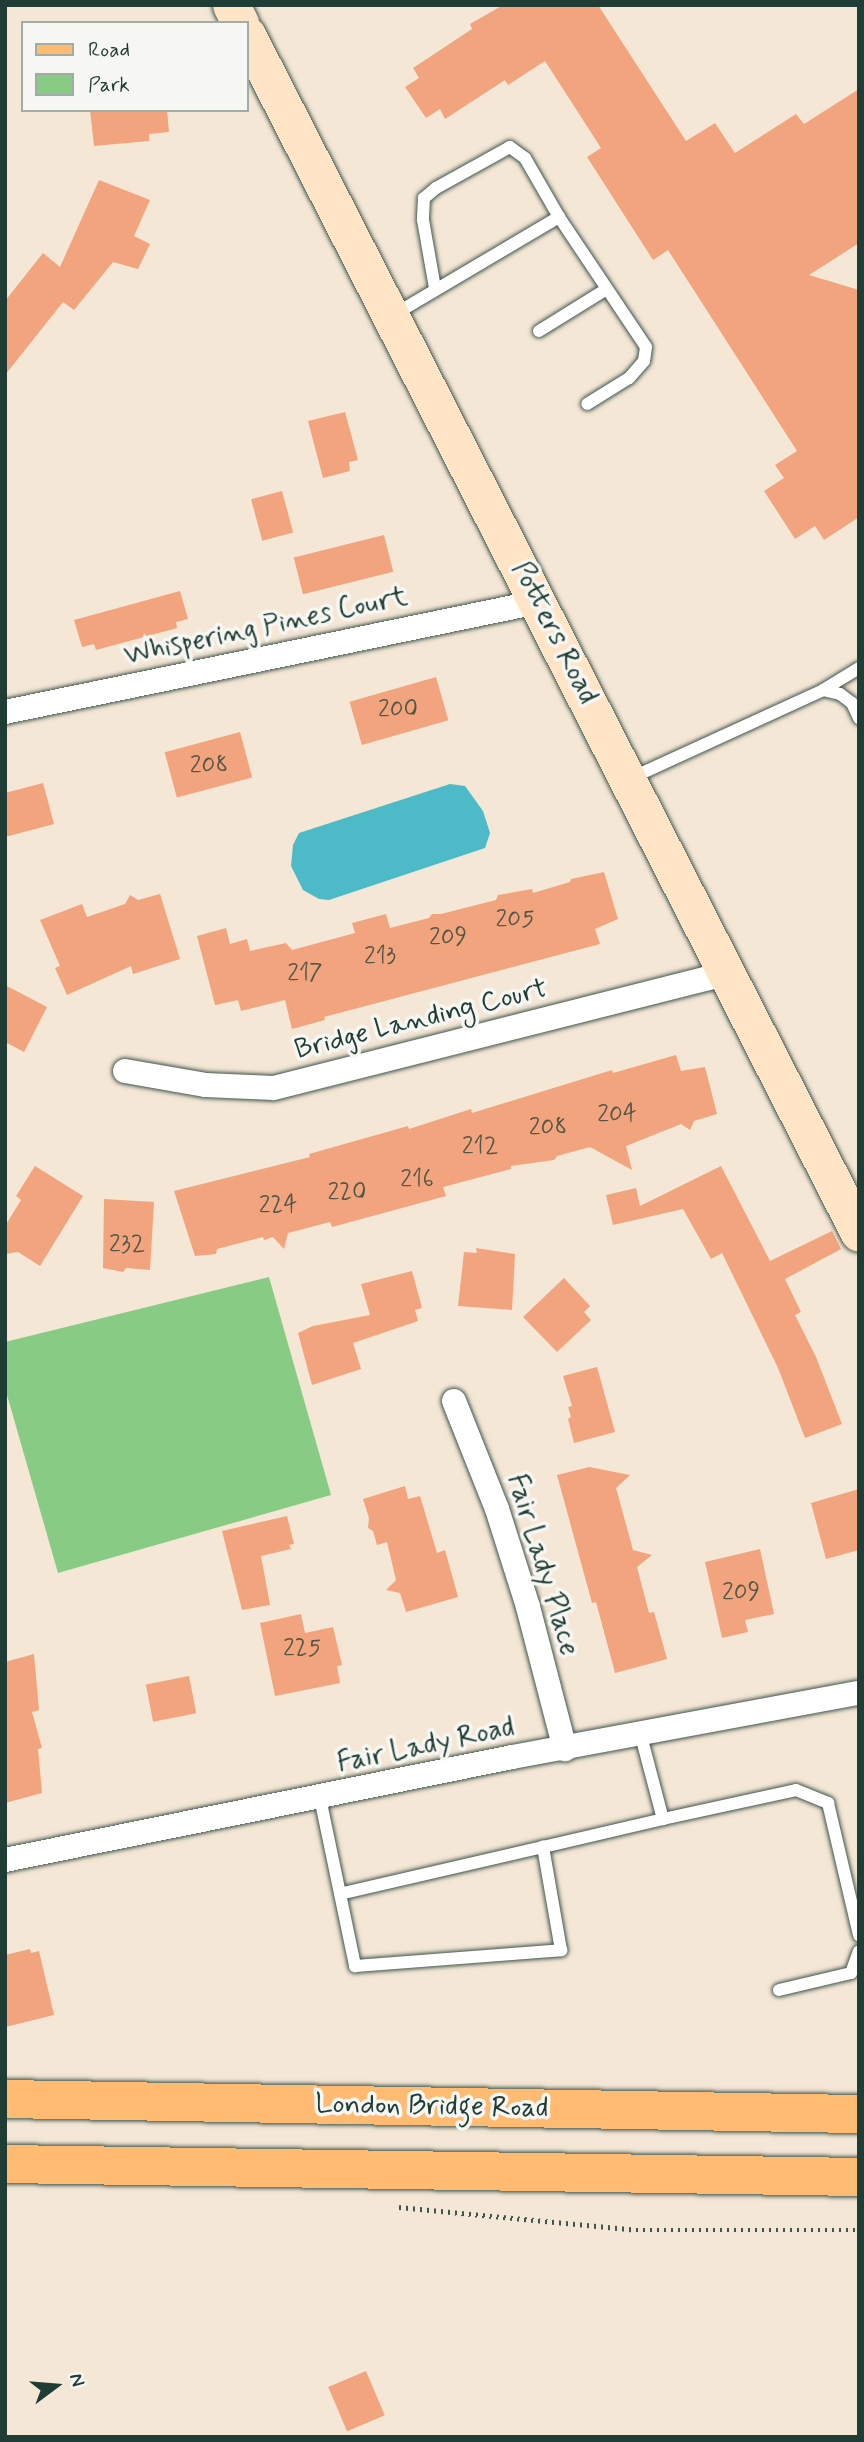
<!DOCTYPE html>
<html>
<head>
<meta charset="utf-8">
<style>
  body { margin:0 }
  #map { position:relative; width:864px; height:2442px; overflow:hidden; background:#f5e7d6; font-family:Mynerve,sans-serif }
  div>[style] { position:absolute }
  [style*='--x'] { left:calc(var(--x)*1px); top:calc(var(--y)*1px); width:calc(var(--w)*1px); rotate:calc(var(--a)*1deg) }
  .green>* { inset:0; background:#88cb84 }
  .water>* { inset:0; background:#4dbac8 }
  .building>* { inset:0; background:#f2a47e; transform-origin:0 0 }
  .path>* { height:4.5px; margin-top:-2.25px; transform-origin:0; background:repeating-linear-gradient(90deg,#3f564c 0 2px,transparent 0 7px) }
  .roads { filter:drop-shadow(0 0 2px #3f564c) drop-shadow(0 0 2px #3f564c) }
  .lane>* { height:12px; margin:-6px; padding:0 6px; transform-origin:6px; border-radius:6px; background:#fff }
  .street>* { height:24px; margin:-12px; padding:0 12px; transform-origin:12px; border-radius:12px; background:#fff }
  .secondary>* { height:37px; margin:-18.5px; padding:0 18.5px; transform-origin:18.5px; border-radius:18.5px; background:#ffe4c6 }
  .primary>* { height:38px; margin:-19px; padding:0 19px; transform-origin:19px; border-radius:19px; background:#ffbb71 }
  span { translate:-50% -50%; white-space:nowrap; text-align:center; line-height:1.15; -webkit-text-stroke:7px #f6f6f2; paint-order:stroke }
  .number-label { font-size:24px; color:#545746 }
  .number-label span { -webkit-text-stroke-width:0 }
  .street-label { font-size:28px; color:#1f3d34 }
  .frame { position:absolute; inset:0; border:7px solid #1f3d34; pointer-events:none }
  .legend { position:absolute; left:21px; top:21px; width:228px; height:91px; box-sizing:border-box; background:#f6f6f2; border:2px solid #a0aca6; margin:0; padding:9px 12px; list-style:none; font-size:21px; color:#1f3d34 }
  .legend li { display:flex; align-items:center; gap:14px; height:35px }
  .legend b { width:35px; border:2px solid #a0aca6 }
  .north { position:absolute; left:21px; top:2351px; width:70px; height:70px; -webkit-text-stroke:5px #f6f6f2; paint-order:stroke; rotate:74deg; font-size:19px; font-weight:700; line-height:28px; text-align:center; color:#1f3d34 }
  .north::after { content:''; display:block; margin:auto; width:24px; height:32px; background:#1f3d34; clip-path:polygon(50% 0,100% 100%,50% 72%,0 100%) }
</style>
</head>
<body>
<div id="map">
  <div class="green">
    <i style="clip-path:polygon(269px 1277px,331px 1495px,58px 1573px,5px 1388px,5px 1342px)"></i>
  </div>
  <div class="water">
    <i style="clip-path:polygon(450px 784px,465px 786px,483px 811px,490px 833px,485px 848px,329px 900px,319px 899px,303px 890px,291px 866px,293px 845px,299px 833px)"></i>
  </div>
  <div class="building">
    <i style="clip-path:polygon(503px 5px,598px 5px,686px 141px,715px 123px,735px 153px,796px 114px,804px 124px,859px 89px,859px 243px,809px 275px,859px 290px,859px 517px,824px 540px,815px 526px,795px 539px,764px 491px,784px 478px,775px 465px,797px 451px,668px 250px,653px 260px,587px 157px,601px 148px,545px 61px,508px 85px,505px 80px,445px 119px,440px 109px,426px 118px,405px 87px,419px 78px,413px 68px,472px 29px,470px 24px)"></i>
    <i style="clip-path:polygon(90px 110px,167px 110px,169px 132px,149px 134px,149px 141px,94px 146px)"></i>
    <i style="clip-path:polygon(99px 180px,150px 200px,134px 236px,150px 244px,138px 269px,113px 262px,74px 310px,63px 302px,5px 375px,5px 301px,43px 253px,60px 267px)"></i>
    <i style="clip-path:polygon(345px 412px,358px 460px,349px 462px,350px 471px,323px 478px,308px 421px)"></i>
    <i style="left:282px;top:491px;width:43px;height:32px;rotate:75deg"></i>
    <i style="left:384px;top:535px;width:38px;height:93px;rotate:76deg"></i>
    <i style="clip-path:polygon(180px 591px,188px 619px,176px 622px,177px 628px,96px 650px,94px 644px,82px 647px,74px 620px)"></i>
    <i style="left:436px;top:677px;width:45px;height:90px;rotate:74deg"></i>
    <i style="left:240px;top:732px;width:47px;height:78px;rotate:75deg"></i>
    <i style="clip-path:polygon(43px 783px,54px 824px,5px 837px,5px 793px)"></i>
    <i style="clip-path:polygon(604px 872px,618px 919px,595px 929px,600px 944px,324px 1017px,325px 1020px,292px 1029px,285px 1000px,241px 1011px,238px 1000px,215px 1005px,197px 936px,226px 928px,230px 944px,247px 939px,250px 951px,286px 943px,292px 950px,355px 933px,352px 923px,386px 914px,390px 928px,429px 918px,432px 914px,441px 914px,496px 900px,498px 895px,532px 889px,533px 893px,570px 882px,571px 879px)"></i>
    <i style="clip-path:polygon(160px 894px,180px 959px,133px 974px,131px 966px,67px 995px,55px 968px,60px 966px,40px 920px,82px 904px,87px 917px,125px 904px,130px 895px,138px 900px)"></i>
    <i style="clip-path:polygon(5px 985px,47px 1007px,24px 1052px,5px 1042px)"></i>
    <i style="clip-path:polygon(676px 1055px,681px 1071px,705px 1067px,717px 1114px,694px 1121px,690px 1130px,681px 1124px,626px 1146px,632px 1170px,590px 1147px,557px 1156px,554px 1160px,511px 1166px,511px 1169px,443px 1187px,446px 1196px,332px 1227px,330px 1222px,288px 1233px,284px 1249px,273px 1237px,264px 1240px,263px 1237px,217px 1249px,216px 1254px,195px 1256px,174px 1191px,310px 1157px,309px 1154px,408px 1126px,409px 1129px,471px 1109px,472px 1113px,612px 1070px,613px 1073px)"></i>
    <i style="clip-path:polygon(35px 1166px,83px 1196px,40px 1266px,18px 1252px,5px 1254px,5px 1226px,21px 1200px,16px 1196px)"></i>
    <i style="clip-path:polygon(721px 1166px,770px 1261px,832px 1231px,841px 1249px,785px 1279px,801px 1312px,795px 1315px,816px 1357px,842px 1424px,805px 1438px,778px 1368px,722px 1253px,711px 1259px,683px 1209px,613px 1225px,606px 1195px,636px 1188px,640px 1206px)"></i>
    <i style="clip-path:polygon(104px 1199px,154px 1202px,150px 1270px,126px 1268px,123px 1272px,103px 1268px)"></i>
    <i style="clip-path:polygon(476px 1248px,515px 1254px,512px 1310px,458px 1306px,464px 1252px,477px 1253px)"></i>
    <i style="clip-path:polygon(412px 1271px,422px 1308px,415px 1310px,418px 1321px,353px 1343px,361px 1369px,312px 1385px,298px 1333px,313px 1326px,370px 1315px,361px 1284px)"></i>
    <i style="clip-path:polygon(564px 1278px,590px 1306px,584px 1312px,591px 1320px,557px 1352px,523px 1317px)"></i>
    <i style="clip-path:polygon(597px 1367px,615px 1432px,574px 1443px,568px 1419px,571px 1417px,568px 1407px,572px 1406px,563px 1376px)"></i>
    <i style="clip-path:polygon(589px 1467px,630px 1475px,616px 1488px,633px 1550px,652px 1555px,637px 1567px,649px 1613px,654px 1612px,667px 1659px,615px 1673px,596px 1602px,592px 1603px,557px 1475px)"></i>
    <i style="clip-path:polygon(405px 1486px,408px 1499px,420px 1496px,437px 1553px,445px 1550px,458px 1597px,406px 1612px,400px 1593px,386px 1590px,396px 1580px,387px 1542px,377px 1545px,373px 1531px,368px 1528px,369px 1518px,363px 1499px)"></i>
    <i style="clip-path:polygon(859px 1489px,859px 1550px,826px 1559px,811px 1503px)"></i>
    <i style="clip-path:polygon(287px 1516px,294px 1544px,289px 1545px,291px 1549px,261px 1556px,270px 1605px,242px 1610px,222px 1531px)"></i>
    <i style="clip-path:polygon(760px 1549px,774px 1614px,745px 1620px,748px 1632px,722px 1638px,705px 1562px)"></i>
    <i style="clip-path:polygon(301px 1614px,305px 1633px,333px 1627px,342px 1665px,337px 1666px,340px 1683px,275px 1696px,260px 1623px)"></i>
    <i style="clip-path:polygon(34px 1654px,39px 1710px,32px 1712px,42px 1748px,38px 1749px,42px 1793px,5px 1803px,5px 1662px)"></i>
    <i style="left:189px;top:1676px;width:38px;height:44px;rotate:79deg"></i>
    <i style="clip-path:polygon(30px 1949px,31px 1953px,39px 1951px,54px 2015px,5px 2027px,5px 1955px)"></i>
    <i style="left:366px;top:2371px;width:48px;height:41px;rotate:67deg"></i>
  </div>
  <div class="path">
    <i style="--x:399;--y:2207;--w:238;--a:5.5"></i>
    <i style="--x:636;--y:2230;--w:223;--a:0"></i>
  </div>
  <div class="roads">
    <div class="lane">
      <i style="--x:559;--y:217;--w:156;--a:56.2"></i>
      <i style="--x:646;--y:347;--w:14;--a:98"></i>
      <i style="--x:644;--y:361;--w:23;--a:131"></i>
      <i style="--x:629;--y:378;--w:49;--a:148.2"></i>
      <i style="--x:395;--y:314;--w:191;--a:-30.6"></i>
      <i style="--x:559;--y:217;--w:68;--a:-120"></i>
      <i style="--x:525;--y:158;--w:19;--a:-144"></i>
      <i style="--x:510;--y:147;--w:85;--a:151"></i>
      <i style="--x:436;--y:188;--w:16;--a:140"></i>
      <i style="--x:424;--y:198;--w:22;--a:93"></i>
      <i style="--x:423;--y:220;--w:69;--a:80"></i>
      <i style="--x:539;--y:331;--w:78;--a:-31.8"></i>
      <i style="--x:823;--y:690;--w:17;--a:13"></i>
      <i style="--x:840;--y:694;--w:15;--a:37"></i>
      <i style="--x:852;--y:703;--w:17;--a:65"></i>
      <i style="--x:629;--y:779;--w:213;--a:-24.6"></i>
      <i style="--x:823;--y:690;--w:42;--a:-31.4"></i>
      <i style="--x:641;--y:1736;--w:86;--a:75.2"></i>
      <i style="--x:663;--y:1819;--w:136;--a:-12.3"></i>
      <i style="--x:796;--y:1790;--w:35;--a:22"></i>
      <i style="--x:828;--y:1803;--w:136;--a:76.8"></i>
      <i style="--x:320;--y:1798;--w:172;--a:78.2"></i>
      <i style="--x:355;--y:1966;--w:207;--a:-4.4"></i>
      <i style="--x:561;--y:1950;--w:105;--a:-99.9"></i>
      <i style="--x:543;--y:1847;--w:208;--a:167"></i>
      <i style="--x:543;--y:1847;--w:123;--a:-13.1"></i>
      <i style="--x:779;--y:1990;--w:74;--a:-13.3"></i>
      <i style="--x:851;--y:1973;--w:23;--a:-70"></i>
    </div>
    <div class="street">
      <i style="--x:5;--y:712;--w:544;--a:-11.66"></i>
      <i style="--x:125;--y:1071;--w:81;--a:9.9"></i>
      <i style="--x:205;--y:1085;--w:69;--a:2.5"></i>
      <i style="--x:274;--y:1088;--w:468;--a:-14.2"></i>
      <i style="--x:454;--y:1401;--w:116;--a:68.3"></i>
      <i style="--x:497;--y:1509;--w:103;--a:72.4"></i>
      <i style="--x:528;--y:1607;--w:147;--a:75.4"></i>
      <i style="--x:5;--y:1860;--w:517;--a:-11.48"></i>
      <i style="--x:512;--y:1757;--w:353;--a:-10.5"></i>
    </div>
    <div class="secondary">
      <i style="--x:231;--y:5;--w:20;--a:63"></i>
      <i style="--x:247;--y:35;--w:1345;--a:62.94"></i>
    </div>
    <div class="primary">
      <i style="--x:5;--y:2099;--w:854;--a:1.01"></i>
      <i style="--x:5;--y:2164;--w:854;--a:0.87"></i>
    </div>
  </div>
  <div class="number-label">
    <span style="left:398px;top:710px">200</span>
    <span style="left:209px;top:766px">208</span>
    <span style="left:515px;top:920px">205</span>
    <span style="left:448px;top:938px">209</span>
    <span style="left:380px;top:957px">213</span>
    <span style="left:305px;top:974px">217</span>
    <span style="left:617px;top:1115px">204</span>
    <span style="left:548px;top:1128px">208</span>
    <span style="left:480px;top:1147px">212</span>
    <span style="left:417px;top:1180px">216</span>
    <span style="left:347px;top:1193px">220</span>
    <span style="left:278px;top:1206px">224</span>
    <span style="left:127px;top:1245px">232</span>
    <span style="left:741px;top:1593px">209</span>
    <span style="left:302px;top:1649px">225</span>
  </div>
  <div class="street-label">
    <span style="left:266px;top:627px;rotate:-12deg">Whispering Pines Court</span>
    <span style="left:554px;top:633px;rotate:63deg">Potters Road</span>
    <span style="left:421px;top:1020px;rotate:-14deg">Bridge Landing Court</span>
    <span style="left:542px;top:1565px;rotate:73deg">Fair Lady Place</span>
    <span style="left:426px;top:1746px;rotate:-12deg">Fair Lady Road</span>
    <span style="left:432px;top:2107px;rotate:1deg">London Bridge Road</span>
  </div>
  <div class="frame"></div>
  <ul class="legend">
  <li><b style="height:9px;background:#ffbb71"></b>Road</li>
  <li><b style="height:19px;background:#88cb84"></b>Park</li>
  </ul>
  <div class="north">N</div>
</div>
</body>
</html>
